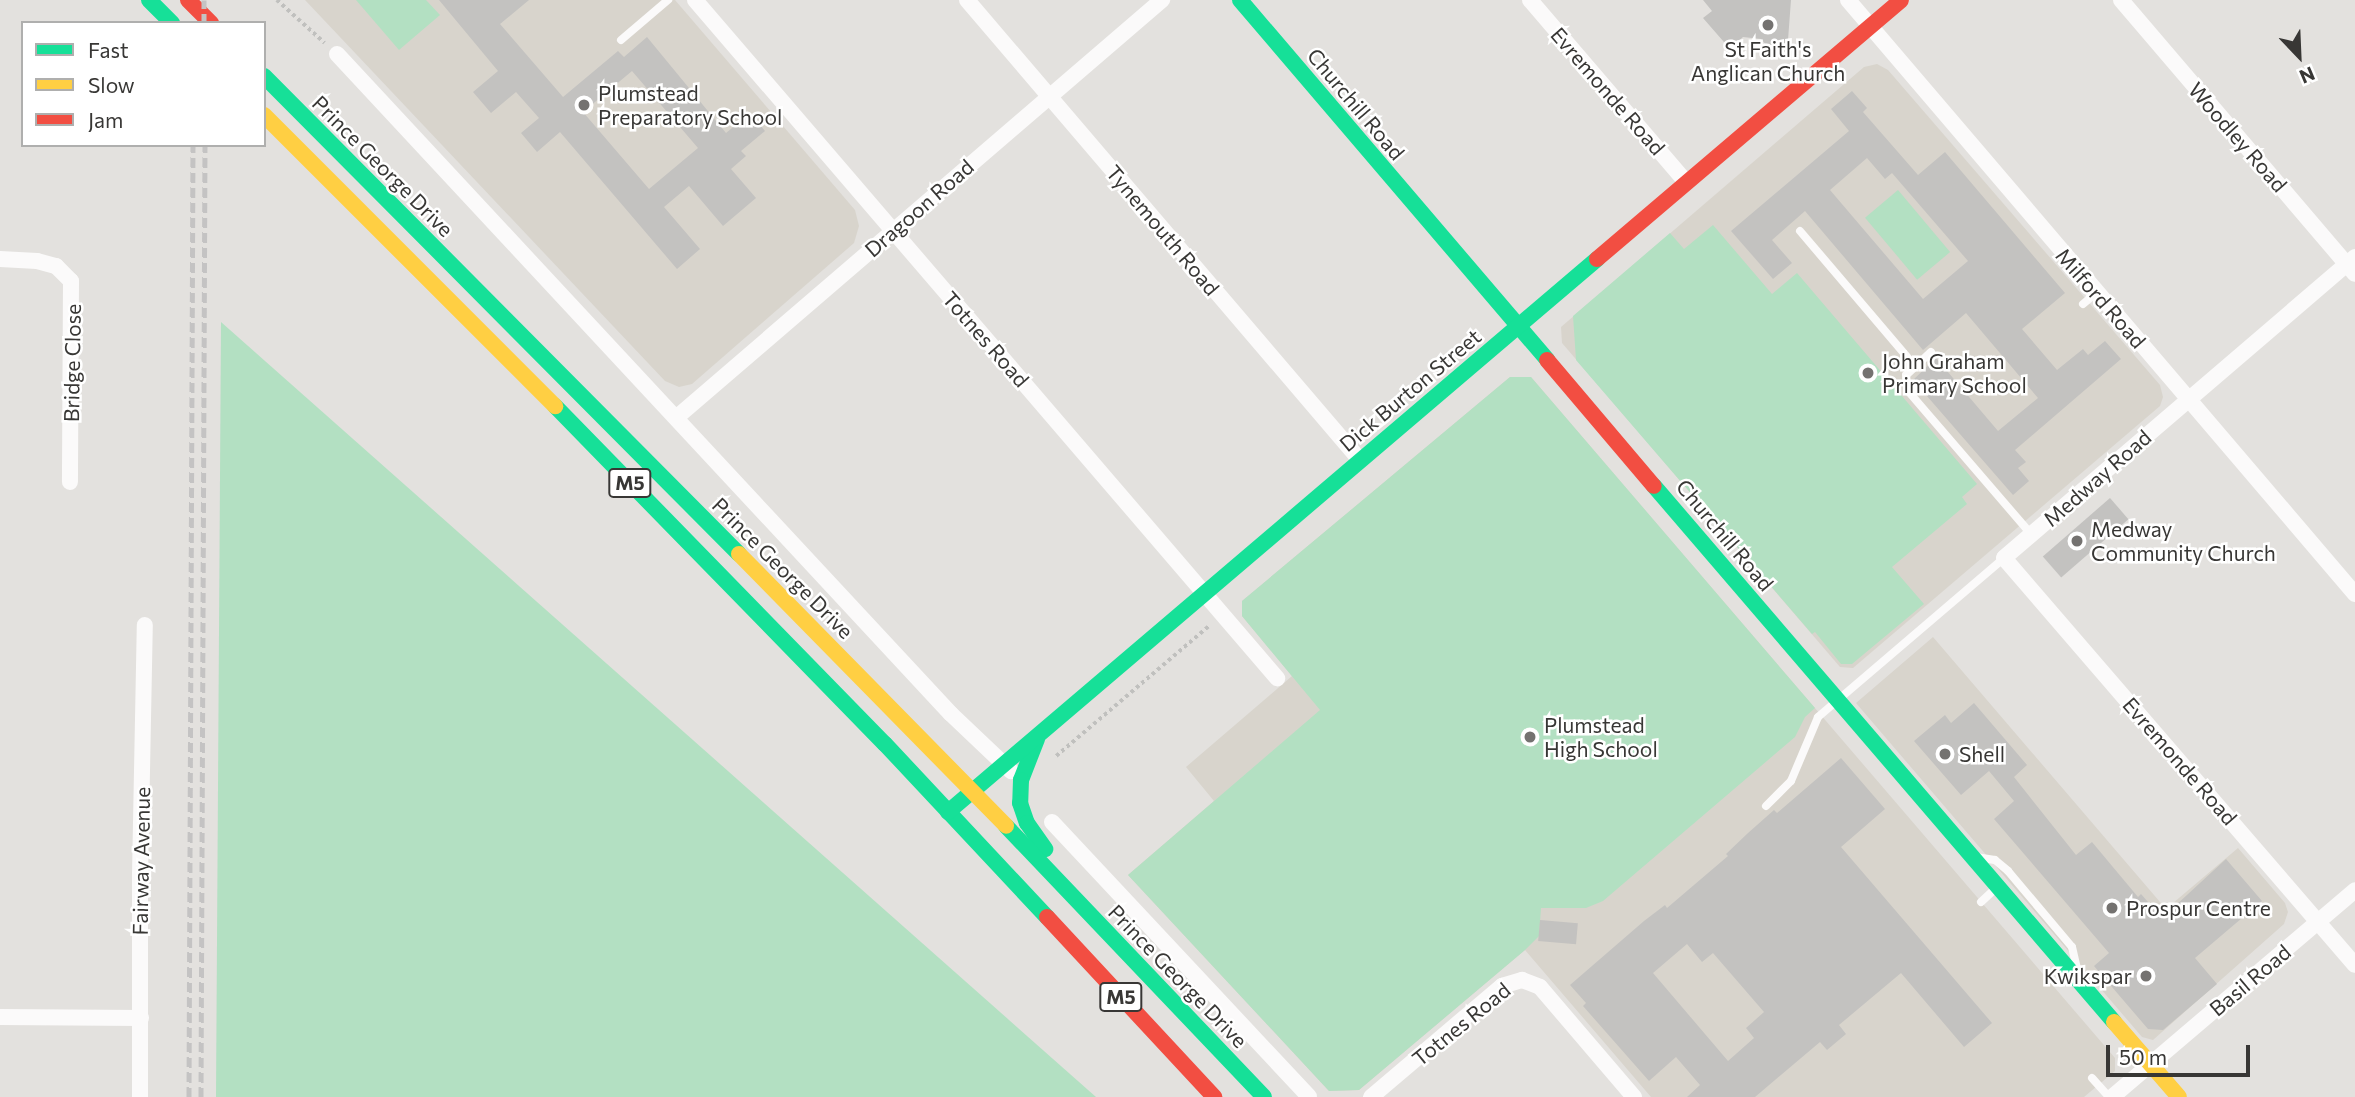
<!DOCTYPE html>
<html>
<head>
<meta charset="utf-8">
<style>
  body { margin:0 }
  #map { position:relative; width:2355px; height:1097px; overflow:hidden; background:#e3e1de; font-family:Commissioner,sans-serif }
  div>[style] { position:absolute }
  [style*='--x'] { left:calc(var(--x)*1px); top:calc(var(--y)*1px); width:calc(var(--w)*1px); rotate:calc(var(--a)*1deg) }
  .built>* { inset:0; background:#d8d4cc }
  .green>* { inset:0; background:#b3e0c2; transform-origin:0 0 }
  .building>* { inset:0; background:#c3c2c0; transform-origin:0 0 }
  .path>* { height:3.5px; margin-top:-1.75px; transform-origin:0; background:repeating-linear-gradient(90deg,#c0c0be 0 3.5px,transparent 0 7px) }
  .lane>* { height:8px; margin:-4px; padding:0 4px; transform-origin:4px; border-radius:4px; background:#fbfafa }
  .street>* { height:16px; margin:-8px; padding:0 8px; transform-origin:8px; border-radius:8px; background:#fbfafa }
  .fast>* { height:16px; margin:-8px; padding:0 8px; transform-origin:8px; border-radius:8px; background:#16e098 }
  .slow>* { height:16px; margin:-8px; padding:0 8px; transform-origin:8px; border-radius:8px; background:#ffcf43 }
  .jam>* { height:16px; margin:-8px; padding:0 8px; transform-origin:8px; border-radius:8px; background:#f24e42 }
  .rail>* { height:5px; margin-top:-2.5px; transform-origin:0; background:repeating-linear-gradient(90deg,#c4c3c3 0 10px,transparent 0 15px) }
  .dots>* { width:19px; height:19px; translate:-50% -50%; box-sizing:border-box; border:4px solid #fff; border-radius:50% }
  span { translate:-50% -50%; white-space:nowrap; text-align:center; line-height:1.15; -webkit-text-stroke:5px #fff; paint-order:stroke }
  .shield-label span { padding:2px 5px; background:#fff; border:2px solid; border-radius:5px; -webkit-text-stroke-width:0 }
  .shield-label { font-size:19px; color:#383735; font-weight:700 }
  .poi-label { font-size:21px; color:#383735 }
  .left { translate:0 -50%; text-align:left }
  .right { translate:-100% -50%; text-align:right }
  .street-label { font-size:21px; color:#383735 }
  .legend { position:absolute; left:21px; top:21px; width:245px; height:126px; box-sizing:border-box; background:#fff; border:2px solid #afafae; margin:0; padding:9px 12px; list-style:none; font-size:21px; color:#383735 }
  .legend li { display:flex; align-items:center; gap:14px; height:35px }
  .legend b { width:35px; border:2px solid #afafae }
  .north { position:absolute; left:2264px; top:21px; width:70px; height:70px; -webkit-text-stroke:5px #fff; paint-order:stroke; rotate:157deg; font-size:19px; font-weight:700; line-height:28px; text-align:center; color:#383735 }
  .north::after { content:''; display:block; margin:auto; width:24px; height:32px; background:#383735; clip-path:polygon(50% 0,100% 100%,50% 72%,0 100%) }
  .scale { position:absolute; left:2106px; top:1045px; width:144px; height:32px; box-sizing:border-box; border:4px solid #383735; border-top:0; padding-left:9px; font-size:21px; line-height:24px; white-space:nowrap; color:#383735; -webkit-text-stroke:5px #fff; paint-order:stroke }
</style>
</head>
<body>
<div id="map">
  <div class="built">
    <i style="clip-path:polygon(305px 0,675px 0,855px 210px,859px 226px,854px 243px,692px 384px,679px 387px,665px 381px)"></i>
    <i style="clip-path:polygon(1877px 64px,1888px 70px,2160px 385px,2163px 397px,2160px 406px,1853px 668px,1840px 667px,1562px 343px,1561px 327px,1864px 67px)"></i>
    <i style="clip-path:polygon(1510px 377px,1531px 377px,2115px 1058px,2115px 1071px,2084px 1097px,1651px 1097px,1525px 950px,1359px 1090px,1329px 1091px,1128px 875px,1214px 801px,1186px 767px,1292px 676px,1242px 616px,1242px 601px)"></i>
    <i style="clip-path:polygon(1933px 637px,2166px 909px,2238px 848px,2285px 903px,2288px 912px,2284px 924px,2153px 1040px,2142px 1037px,1856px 703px)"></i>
  </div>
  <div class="green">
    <i style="clip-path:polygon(356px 0,426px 0,440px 15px,399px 50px)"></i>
    <i style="left:1898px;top:190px;width:81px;height:43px;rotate:50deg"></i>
    <i style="clip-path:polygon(1713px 225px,1772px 294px,1797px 273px,1977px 484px,1962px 497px,1967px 504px,1892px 567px,1924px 604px,1852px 664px,1841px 664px,1815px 632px,1812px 634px,1576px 360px,1573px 316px,1670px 233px,1684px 249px)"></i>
    <i style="clip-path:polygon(221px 322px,1096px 1097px,216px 1097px)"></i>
    <i style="clip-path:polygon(1510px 377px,1531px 377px,1815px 708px,1805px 717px,1795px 737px,1603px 901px,1586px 908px,1541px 908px,1539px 936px,1525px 950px,1359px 1090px,1329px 1091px,1128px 875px,1320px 710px,1242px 616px,1242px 601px)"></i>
  </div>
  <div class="building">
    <i style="clip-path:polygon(evenodd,439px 0,529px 0,500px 24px,563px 97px,618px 51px,624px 57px,647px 37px,726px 133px,750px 113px,765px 131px,741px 151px,746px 156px,731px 169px,756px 198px,723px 226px,689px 186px,664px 207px,700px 249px,677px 269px,560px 132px,537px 152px,521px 133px,539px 118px,516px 92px,491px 113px,473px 92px,498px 71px,439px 0,632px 71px,698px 148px,649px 189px,583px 112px,632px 71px)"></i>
    <i style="clip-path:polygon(1703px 0,1791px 0,1788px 40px,1773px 53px,1761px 39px,1743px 37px,1730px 49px,1703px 18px,1712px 11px)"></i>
    <i style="clip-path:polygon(evenodd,1852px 91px,1867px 108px,1863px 112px,1918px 175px,1945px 152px,2065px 293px,2022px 329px,2057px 370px,2083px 349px,2088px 355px,2105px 341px,2121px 359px,2015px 450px,2026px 462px,2018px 468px,2029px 481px,2013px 495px,1913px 380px,1936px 358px,1998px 431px,2038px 398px,1966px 313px,1923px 350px,1805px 211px,1772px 240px,1792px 263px,1773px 279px,1731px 231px,1849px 131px,1831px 109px,1852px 91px,1867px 158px,1885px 179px,1892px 173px,1968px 261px,1923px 299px,1830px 190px,1867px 158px)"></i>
    <i style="left:2110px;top:498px;width:28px;height:89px;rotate:49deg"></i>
    <i style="clip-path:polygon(1974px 703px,2027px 765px,2014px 777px,2076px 855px,2092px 842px,2138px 897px,2141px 894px,2162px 918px,2226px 859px,2262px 901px,2195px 958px,2217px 984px,2163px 1030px,2148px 1029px,2094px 966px,2109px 953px,1994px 819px,2014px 801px,1989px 771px,1961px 795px,1914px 741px,1945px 715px,1951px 723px)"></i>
    <i style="clip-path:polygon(evenodd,1841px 758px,1885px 809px,1841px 847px,1992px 1023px,1964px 1047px,1901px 973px,1839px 1025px,1846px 1034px,1827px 1050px,1820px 1042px,1755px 1097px,1687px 1097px,1700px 1085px,1676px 1057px,1649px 1081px,1583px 1006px,1586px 1003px,1570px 985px,1644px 921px,1665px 905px,1667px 908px,1728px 856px,1726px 854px,1748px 833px,1774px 810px,1777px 813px,1841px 758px,1687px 944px,1702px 962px,1713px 953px,1764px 1012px,1746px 1028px,1754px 1038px,1728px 1061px,1653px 973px,1687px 944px)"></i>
    <i style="left:1540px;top:920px;width:38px;height:21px;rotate:5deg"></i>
  </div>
  <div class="path">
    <i style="--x:277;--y:0;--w:64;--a:41.9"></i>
    <i style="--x:1056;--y:756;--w:201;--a:-40.4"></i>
  </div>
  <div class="lane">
    <i style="--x:621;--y:40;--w:62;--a:-40.4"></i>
    <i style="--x:1800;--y:231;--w:177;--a:49.6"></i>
    <i style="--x:2083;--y:304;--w:17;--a:-40"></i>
    <i style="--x:1931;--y:352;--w:34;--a:137"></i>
    <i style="--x:1906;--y:375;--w:16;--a:83"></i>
    <i style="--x:1908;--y:391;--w:190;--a:49.3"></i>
    <i style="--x:1766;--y:806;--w:35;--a:-45"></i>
    <i style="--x:1791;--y:781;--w:69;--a:-67.1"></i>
    <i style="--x:1818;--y:717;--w:245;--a:-40.5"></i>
    <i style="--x:1976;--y:857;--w:19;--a:9"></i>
    <i style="--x:1995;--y:860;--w:17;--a:40"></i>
    <i style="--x:2008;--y:871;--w:99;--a:49.9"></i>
    <i style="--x:2072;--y:947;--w:26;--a:77"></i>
    <i style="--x:1981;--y:902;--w:18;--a:-43"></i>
    <i style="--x:2092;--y:1078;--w:25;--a:48"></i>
  </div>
  <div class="street">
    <i style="--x:695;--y:0;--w:894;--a:49.36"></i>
    <i style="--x:967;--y:0;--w:604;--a:49.5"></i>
    <i style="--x:1530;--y:0;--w:240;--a:49.4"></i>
    <i style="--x:1848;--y:0;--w:781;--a:49.52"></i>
    <i style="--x:2121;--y:0;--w:360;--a:49.5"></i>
    <i style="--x:337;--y:54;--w:901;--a:47.07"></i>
    <i style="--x:951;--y:714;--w:83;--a:43.5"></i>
    <i style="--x:2355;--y:257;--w:462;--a:139.4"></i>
    <i style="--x:2004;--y:558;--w:537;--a:49.23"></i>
    <i style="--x:0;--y:259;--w:37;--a:3"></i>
    <i style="--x:37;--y:261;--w:20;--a:15"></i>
    <i style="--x:56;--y:266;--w:21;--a:45"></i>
    <i style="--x:71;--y:281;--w:201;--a:90.3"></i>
    <i style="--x:677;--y:417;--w:640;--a:-40.69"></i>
    <i style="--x:1052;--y:822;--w:376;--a:46.9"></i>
    <i style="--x:0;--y:1017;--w:141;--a:0.4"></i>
    <i style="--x:140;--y:1097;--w:222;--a:-90"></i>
    <i style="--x:140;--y:875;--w:250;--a:-88.9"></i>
    <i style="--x:1371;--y:1097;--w:172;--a:-40.3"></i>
    <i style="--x:1502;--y:986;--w:21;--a:-17"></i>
    <i style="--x:1522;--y:980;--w:19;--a:21"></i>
    <i style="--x:1540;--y:987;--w:145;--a:49.5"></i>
    <i style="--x:2112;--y:1097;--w:319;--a:-40.4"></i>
  </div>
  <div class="fast">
    <i style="--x:149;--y:0;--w:33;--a:45"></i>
    <i style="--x:1240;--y:0;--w:473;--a:49.5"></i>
    <i style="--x:264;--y:76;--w:674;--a:45.18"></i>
    <i style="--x:555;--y:406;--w:472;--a:45.7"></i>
    <i style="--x:885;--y:744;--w:237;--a:46.9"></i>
    <i style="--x:1654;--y:486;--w:706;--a:49.36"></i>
    <i style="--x:1037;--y:739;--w:44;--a:111.3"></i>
    <i style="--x:1021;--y:780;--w:23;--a:92"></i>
    <i style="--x:1020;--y:803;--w:21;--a:71"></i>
    <i style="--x:1027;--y:823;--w:32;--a:55"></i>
    <i style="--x:948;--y:812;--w:853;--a:-40.43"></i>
    <i style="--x:1006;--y:826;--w:374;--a:46.4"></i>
  </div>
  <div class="slow">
    <i style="--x:264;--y:115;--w:412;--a:45"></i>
    <i style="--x:739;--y:554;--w:381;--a:45.5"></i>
    <i style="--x:2114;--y:1022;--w:99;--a:49.1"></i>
  </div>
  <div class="jam">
    <i style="--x:188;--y:0;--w:33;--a:45"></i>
    <i style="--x:1597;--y:259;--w:399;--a:-40.4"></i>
    <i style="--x:1547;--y:360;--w:165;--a:49.7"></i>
    <i style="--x:1047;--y:917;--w:246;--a:47.1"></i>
  </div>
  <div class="rail">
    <i style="--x:204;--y:23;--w:23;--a:-90"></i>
    <i style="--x:189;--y:1097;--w:952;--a:-89.76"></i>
    <i style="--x:201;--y:1097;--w:952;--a:-89.76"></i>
  </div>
  <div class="dots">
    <i style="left:1768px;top:25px;background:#747270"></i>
    <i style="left:584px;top:105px;background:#747270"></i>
    <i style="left:1868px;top:373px;background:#747270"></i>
    <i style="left:2077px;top:541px;background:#747270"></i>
    <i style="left:1530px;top:737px;background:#747270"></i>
    <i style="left:1945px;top:754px;background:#747270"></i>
    <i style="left:2112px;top:908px;background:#747270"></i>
    <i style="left:2146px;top:976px;background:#747270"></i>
  </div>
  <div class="shield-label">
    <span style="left:630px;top:483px">M5</span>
    <span style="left:1121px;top:997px">M5</span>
  </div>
  <div class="poi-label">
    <span style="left:1768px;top:61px">St Faith's<br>Anglican Church</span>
    <span class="left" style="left:598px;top:105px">Plumstead<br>Preparatory School</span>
    <span class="left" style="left:1882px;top:373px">John Graham<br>Primary School</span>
    <span class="left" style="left:2091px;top:541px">Medway<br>Community Church</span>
    <span class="left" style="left:1544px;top:737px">Plumstead<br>High School</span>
    <span class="left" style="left:1959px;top:754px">Shell</span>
    <span class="left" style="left:2126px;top:908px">Prospur Centre</span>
    <span class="right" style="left:2132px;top:976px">Kwikspar</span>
  </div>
  <div class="street-label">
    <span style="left:1608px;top:91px;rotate:49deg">Evremonde Road</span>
    <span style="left:1356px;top:104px;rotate:50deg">Churchill Road</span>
    <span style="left:2238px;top:137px;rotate:49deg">Woodley Road</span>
    <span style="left:383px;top:166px;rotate:45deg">Prince George Drive</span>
    <span style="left:919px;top:208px;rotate:-41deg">Dragoon Road</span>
    <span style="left:1163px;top:230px;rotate:50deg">Tynemouth Road</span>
    <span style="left:2101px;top:298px;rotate:49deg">Milford Road</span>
    <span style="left:986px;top:339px;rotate:49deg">Totnes Road</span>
    <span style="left:72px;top:363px;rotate:-89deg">Bridge Close</span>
    <span style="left:1410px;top:390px;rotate:-40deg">Dick Burton Street</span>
    <span style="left:2097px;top:478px;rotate:-41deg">Medway Road</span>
    <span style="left:1725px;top:535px;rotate:50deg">Churchill Road</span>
    <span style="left:783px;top:568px;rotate:45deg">Prince George Drive</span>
    <span style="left:2180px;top:761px;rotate:49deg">Evremonde Road</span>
    <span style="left:141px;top:861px;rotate:-89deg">Fairway Avenue</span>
    <span style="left:1178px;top:976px;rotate:46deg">Prince George Drive</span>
    <span style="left:2250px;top:980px;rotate:-40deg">Basil Road</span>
    <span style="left:1461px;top:1024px;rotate:-39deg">Totnes Road</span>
  </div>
  <ul class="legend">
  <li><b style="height:9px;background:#16e098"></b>Fast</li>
  <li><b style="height:9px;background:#ffcf43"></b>Slow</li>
  <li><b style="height:9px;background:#f24e42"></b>Jam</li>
  </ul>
  <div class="north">N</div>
  <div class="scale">50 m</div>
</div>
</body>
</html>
